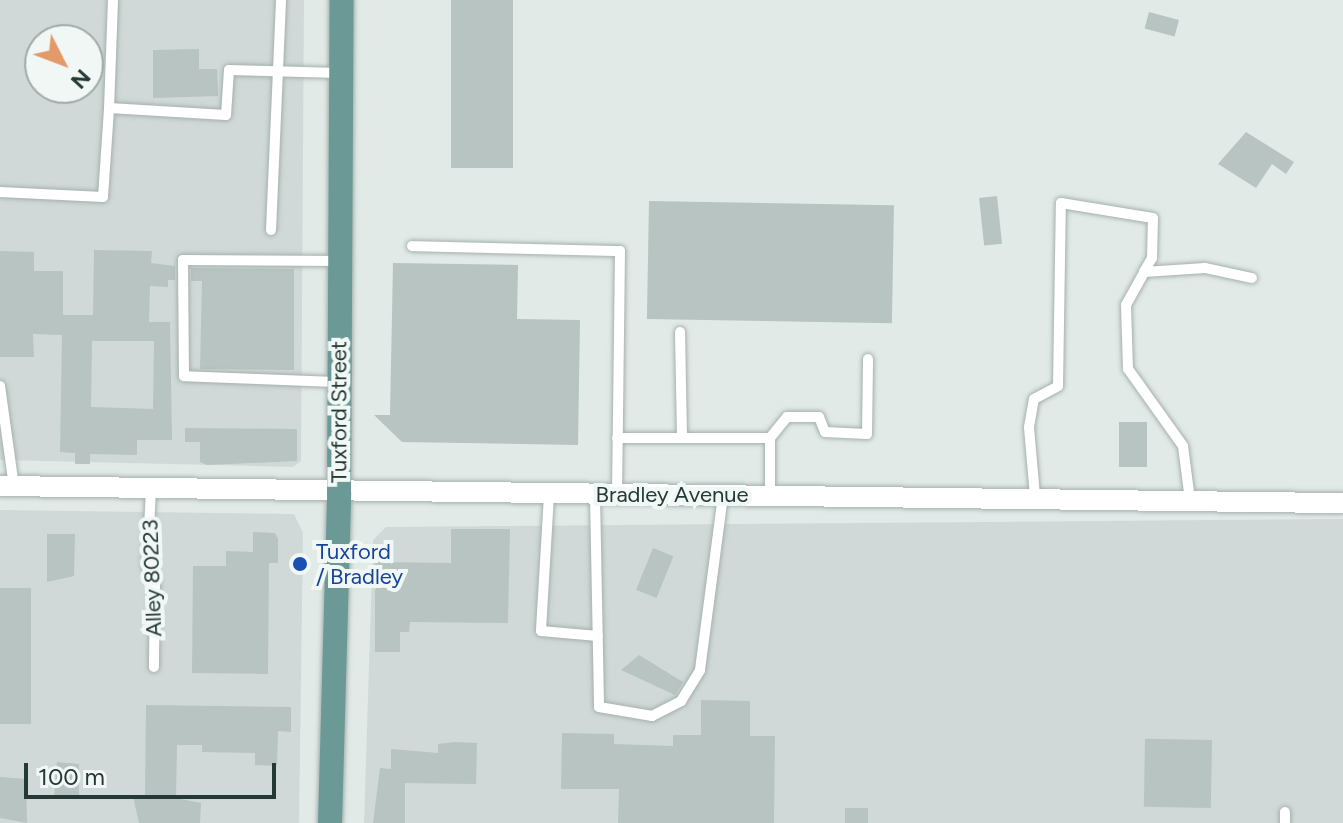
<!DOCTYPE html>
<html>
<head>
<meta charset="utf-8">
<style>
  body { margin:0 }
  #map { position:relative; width:1343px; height:823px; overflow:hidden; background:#e1eae7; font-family:Figtree,sans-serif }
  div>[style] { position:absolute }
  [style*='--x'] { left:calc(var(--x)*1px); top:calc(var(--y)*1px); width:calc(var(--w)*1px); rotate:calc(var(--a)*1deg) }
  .built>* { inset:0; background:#d0d9d7 }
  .building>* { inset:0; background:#b7c4c1; transform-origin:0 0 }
  .roads { filter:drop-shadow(0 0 2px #a5b1ae) drop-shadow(0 0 2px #a5b1ae) }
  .service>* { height:10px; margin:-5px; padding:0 5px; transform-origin:5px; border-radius:5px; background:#fff }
  .minor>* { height:20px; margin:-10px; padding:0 10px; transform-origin:10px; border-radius:10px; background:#fff }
  .primary>* { height:24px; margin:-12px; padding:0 12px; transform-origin:12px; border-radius:12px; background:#6b9a96 }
  .dots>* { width:22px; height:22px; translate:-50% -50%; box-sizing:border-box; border:4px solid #f1f7f5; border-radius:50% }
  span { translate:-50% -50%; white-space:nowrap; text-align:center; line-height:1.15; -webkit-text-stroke:8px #f1f7f5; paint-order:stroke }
  .street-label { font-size:22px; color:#243836 }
  .transit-label { font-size:22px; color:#164399 }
  .left { translate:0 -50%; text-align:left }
  .north { position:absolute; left:24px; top:24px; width:80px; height:80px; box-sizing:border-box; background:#f1f7f5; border:2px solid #9faba9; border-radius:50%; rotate:132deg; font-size:22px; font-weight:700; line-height:32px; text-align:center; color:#243836 }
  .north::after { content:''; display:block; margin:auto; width:28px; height:36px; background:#e19a68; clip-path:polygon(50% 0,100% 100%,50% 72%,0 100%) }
  .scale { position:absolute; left:24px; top:763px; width:252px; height:36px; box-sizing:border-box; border:4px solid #243836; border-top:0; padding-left:10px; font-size:24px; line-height:28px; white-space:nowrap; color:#243836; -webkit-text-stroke:6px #f1f7f5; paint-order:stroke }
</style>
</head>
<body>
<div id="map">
  <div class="built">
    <i style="clip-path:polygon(evenodd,0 0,304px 0,301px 461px,293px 467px,0 460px,0 0,40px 40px,88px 40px,88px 88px,40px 88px,40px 40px)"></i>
    <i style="clip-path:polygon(0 510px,294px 514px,303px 533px,299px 823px,0 823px)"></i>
    <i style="clip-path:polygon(1343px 519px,1343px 823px,364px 823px,373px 540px,386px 527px)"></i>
  </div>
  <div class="building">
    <i style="left:451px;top:0;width:62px;height:168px"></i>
    <i style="left:1149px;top:12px;width:31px;height:17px;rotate:15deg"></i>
    <i style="clip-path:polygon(199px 49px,199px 69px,217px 69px,218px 96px,153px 98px,153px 50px)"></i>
    <i style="clip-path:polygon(1246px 132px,1294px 162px,1286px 174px,1272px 164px,1256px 188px,1218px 164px)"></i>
    <i style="left:997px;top:196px;width:48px;height:18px;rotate:84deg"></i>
    <i style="left:649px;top:201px;width:245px;height:118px;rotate:1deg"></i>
    <i style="clip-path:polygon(evenodd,94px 250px,152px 251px,151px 263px,175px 266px,175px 280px,168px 280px,168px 287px,150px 286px,149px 322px,170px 322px,172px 440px,137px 440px,137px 455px,90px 454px,90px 464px,75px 464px,75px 453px,60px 452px,62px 335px,33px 334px,34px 357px,0 357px,0 251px,34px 252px,34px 271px,63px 271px,63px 315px,93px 315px,94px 250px,92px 341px,154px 341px,153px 409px,91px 407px,92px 341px)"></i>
    <i style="clip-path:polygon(393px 263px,518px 265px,517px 319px,580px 320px,578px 445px,402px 442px,374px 415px,390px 415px)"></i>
    <i style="clip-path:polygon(191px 268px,294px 269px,294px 370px,200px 369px,202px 281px,191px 281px)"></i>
    <i style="left:1119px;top:422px;width:28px;height:45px"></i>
    <i style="clip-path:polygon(185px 428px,297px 429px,297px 461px,207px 465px,200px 462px,200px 442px,185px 442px)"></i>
    <i style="clip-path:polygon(451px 529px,510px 529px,508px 623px,410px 622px,409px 632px,400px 632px,400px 652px,375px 652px,375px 562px,451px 563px)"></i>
    <i style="clip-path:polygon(253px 532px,275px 533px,278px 539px,278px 563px,269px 563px,268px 674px,192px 673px,193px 566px,226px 566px,226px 551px,253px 552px)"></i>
    <i style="clip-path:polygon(47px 534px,75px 534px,74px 576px,47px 582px)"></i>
    <i style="left:653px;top:548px;width:22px;height:45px;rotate:22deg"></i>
    <i style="left:0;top:588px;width:31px;height:136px"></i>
    <i style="clip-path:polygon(639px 655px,683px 682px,675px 695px,621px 670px)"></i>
    <i style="clip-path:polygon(701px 700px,750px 701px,750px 736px,775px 736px,774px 823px,618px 823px,619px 789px,561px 789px,562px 733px,614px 734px,614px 744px,673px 746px,673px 735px,701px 735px)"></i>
    <i style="clip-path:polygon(146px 705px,291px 707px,291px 732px,278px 731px,277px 766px,255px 765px,255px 753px,202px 752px,202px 745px,177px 745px,176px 798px,201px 803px,200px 823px,139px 823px,133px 796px,145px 796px)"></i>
    <i style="left:1212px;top:740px;width:68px;height:67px;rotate:91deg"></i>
    <i style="clip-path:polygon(455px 742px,477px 743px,476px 784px,405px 783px,405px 823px,373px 823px,380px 768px,391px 769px,391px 749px,438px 753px,438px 744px)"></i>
    <i style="clip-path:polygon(57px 762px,79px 764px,79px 798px,54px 798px)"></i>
    <i style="clip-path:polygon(0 777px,26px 779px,27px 823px,0 818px)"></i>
    <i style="left:845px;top:808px;width:23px;height:15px"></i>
  </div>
  <div class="roads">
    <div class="service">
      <i style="--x:113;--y:0;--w:108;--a:92.1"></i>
      <i style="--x:109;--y:108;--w:117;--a:3.4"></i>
      <i style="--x:226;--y:115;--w:45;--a:-86.2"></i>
      <i style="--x:229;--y:70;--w:111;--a:1.5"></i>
      <i style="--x:0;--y:192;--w:103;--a:2.8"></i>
      <i style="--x:103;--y:197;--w:89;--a:-86.1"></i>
      <i style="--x:271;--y:230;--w:230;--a:-87.5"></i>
      <i style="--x:412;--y:246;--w:208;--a:1.4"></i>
      <i style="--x:620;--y:251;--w:245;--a:90.7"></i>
      <i style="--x:680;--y:332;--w:106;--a:88.9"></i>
      <i style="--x:337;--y:382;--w:153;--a:-177.8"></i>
      <i style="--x:184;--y:376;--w:116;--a:-90.5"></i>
      <i style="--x:183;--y:260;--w:155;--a:0.4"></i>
      <i style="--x:0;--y:386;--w:102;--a:82.1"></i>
      <i style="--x:617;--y:438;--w:153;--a:0"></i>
      <i style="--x:770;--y:438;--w:27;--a:-51"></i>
      <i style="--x:787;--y:417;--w:32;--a:0"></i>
      <i style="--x:819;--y:417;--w:16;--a:68"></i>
      <i style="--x:825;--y:432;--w:42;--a:2.7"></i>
      <i style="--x:867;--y:434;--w:75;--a:-89.2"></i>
      <i style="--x:770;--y:438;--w:57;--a:90"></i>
      <i style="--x:151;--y:489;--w:78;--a:92.9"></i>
      <i style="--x:147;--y:567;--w:14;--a:56"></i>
      <i style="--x:155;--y:579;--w:88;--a:90.7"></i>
      <i style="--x:549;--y:495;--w:136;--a:93.4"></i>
      <i style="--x:541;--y:631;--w:57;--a:5"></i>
      <i style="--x:595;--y:495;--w:212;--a:88.9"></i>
      <i style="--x:599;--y:707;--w:54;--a:9.6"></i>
      <i style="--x:652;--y:716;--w:33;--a:-27"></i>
      <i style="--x:681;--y:701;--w:36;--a:-58"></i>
      <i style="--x:700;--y:670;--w:177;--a:-82.5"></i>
      <i style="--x:1035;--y:496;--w:69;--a:-95"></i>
      <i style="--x:1029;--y:427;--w:28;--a:-80"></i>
      <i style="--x:1034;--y:399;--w:27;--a:-28"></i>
      <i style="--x:1058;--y:386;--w:183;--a:-89.1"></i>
      <i style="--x:1061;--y:203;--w:93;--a:9.3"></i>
      <i style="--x:1153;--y:218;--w:40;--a:91.4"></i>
      <i style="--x:1152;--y:258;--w:16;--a:120"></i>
      <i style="--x:1190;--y:500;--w:54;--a:-97.4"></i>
      <i style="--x:1183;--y:446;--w:95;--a:-125.5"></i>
      <i style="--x:1128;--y:369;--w:64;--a:-91.8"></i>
      <i style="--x:1126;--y:305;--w:38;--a:-61"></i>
      <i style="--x:1144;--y:272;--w:61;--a:-3.8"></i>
      <i style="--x:1205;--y:268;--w:48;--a:12"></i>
      <i style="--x:1285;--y:823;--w:11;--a:-90"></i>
    </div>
    <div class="minor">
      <i style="--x:0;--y:486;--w:1343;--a:0.73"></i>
    </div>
    <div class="primary">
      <i style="--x:330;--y:823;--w:330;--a:-88.4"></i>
      <i style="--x:339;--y:493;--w:493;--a:-89.7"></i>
    </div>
  </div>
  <div class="dots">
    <i style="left:300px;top:564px;background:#1a4fb4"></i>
  </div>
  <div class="street-label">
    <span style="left:339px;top:412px;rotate:-90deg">Tuxford Street</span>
    <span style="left:672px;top:495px">Bradley Avenue</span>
    <span style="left:152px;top:578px;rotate:-92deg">Alley 80223</span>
  </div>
  <div class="transit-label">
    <span class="left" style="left:316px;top:564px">Tuxford<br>/ Bradley</span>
  </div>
  <div class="north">N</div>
  <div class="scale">100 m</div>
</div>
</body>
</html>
